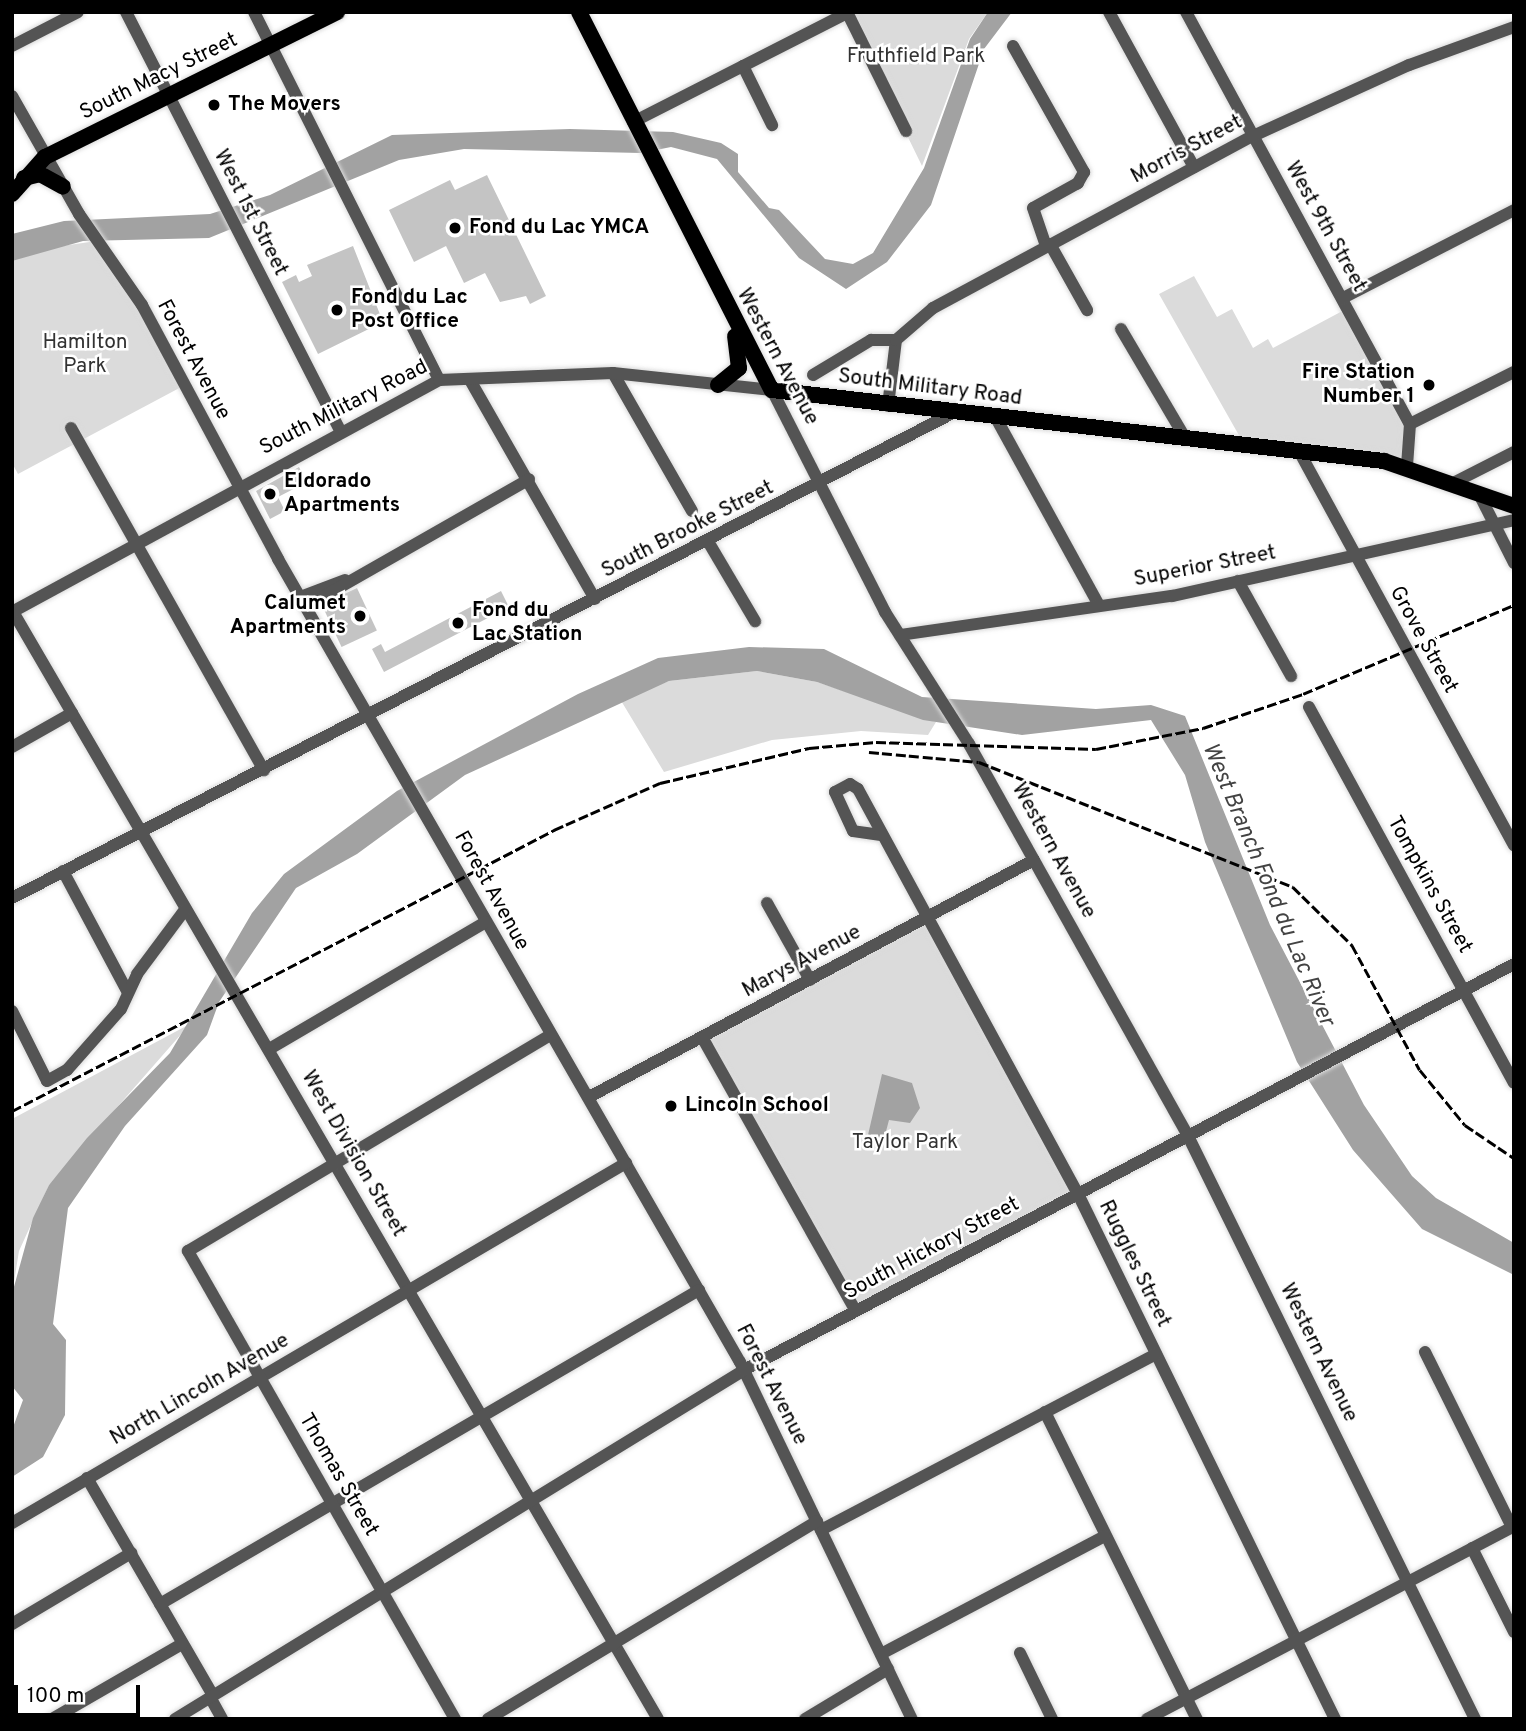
<!DOCTYPE html>
<html>
<head>
<meta charset="utf-8">
<style>
  body { margin:0 }
  #map { position:relative; width:1526px; height:1731px; overflow:hidden; background:#fff; font-family:Overpass,sans-serif }
  div>[style] { position:absolute }
  [style*='--x'] { left:calc(var(--x)*1px); top:calc(var(--y)*1px); width:calc(var(--w)*1px); rotate:calc(var(--a)*1deg) }
  .green>* { inset:0; background:#dbdbdb; transform-origin:0 0 }
  .water>* { inset:0; background:#a2a2a2 }
  .building>* { inset:0; background:#c4c4c4; transform-origin:0 0 }
  .roads { filter:drop-shadow(0 0 2px #dbdbdb) drop-shadow(0 0 2px #dbdbdb) }
  .minor>* { height:12px; margin:-6px; padding:0 6px; transform-origin:6px; border-radius:6px; background:#545454 }
  .major>* { height:16px; margin:-8px; padding:0 8px; transform-origin:8px; border-radius:8px; background:#000 }
  .rail>* { height:2.5px; margin-top:-1.25px; transform-origin:0; background:repeating-linear-gradient(90deg,#000 0 10px,transparent 0 13.5px) }
  .dots>* { width:19px; height:19px; translate:-50% -50%; box-sizing:border-box; border:4px solid #fff; border-radius:50% }
  span { translate:-50% -50%; white-space:nowrap; text-align:center; line-height:1.15; -webkit-text-stroke:5px #fff; paint-order:stroke }
  .park-label { font-size:21px; color:#323232 }
  .street-label { font-size:21px; color:#000 }
  .poi-label { font-size:21px; color:#000; font-weight:700 }
  .left { translate:0 -50%; text-align:left }
  .right { translate:-100% -50%; text-align:right }
  .water-label { font-size:23px; color:#434343; font-style:italic }
  .frame { position:absolute; inset:0; border:14px solid #000; pointer-events:none }
  .scale { position:absolute; left:14px; top:1685px; width:126px; height:32px; box-sizing:border-box; border:4px solid #000; border-top:0; padding-left:9px; font-size:21px; line-height:24px; white-space:nowrap; color:#000; -webkit-text-stroke:5px #fff; paint-order:stroke }
</style>
</head>
<body>
<div id="map">
  <div class="green">
    <i style="clip-path:polygon(847px 12px,988px 12px,969px 39px,922px 166px)"></i>
    <i style="clip-path:polygon(97px 241px,185px 385px,18px 474px,12px 463px,12px 261px,33px 250px)"></i>
    <i style="clip-path:polygon(1194px 276px,1217px 317px,1232px 309px,1253px 348px,1268px 339px,1273px 348px,1348px 308px,1410px 424px,1407px 466px,1245px 446px,1159px 294px)"></i>
    <i style="clip-path:polygon(757px 671px,817px 682px,936px 722px,928px 735px,861px 731px,772px 740px,664px 772px,620px 699px,669px 681px)"></i>
    <i style="left:923px;top:920px;width:315px;height:250px;rotate:61deg"></i>
    <i style="clip-path:polygon(190px 1024px,49px 1185px,19px 1251px,12px 1294px,12px 1119px)"></i>
  </div>
  <div class="water">
    <i style="clip-path:polygon(988px 12px,1012px 12px,984px 49px,931px 205px,887px 262px,846px 289px,799px 258px,717px 159px,671px 147px,641px 153px,464px 149px,399px 160px,209px 238px,83px 241px,12px 261px,12px 234px,64px 221px,210px 214px,270px 195px,392px 135px,570px 129px,673px 132px,721px 143px,738px 154px,738px 172px,769px 208px,779px 210px,825px 259px,853px 264px,873px 253px,924px 168px,970px 39px)"></i>
    <i style="clip-path:polygon(749px 647px,824px 649px,922px 697px,1096px 709px,1151px 705px,1185px 716px,1270px 925px,1364px 1105px,1412px 1176px,1436px 1198px,1514px 1243px,1514px 1275px,1422px 1229px,1353px 1150px,1297px 1062px,1205px 842px,1185px 775px,1151px 720px,1022px 735px,923px 720px,817px 682px,757px 671px,669px 681px,465px 775px,357px 854px,296px 888px,219px 1002px,207px 1035px,125px 1126px,68px 1208px,53px 1324px,66px 1340px,65px 1415px,43px 1457px,12px 1477px,12px 1430px,23px 1400px,12px 1386px,12px 1294px,33px 1218px,49px 1185px,87px 1138px,170px 1053px,252px 913px,284px 874px,397px 791px,578px 694px,658px 658px)"></i>
    <i style="clip-path:polygon(882px 1074px,912px 1083px,920px 1108px,910px 1123px,889px 1120px,884px 1139px,868px 1135px)"></i>
  </div>
  <div class="building">
    <i style="clip-path:polygon(487px 175px,546px 296px,530px 304px,526px 296px,500px 302px,485px 273px,464px 283px,446px 246px,414px 262px,389px 210px,450px 180px,455px 190px)"></i>
    <i style="clip-path:polygon(353px 246px,383px 322px,318px 354px,282px 282px,296px 275px,299px 282px,312px 276px,307px 265px)"></i>
    <i style="clip-path:polygon(299px 467px,307px 482px,278px 497px,285px 511px,270px 519px,256px 491px)"></i>
    <i style="left:357px;top:588px;width:47px;height:39px;rotate:65deg"></i>
    <i style="clip-path:polygon(501px 591px,509px 607px,384px 672px,372px 649px,381px 644px,385px 652px)"></i>
  </div>
  <div class="roads">
    <div class="minor">
      <i style="--x:126;--y:12;--w:470;--a:62.9"></i>
      <i style="--x:254;--y:12;--w:412;--a:63.3"></i>
      <i style="--x:847;--y:12;--w:133;--a:63.6"></i>
      <i style="--x:1109;--y:12;--w:177;--a:61.3"></i>
      <i style="--x:1186;--y:12;--w:469;--a:61.5"></i>
      <i style="--x:1410;--y:424;--w:42;--a:94.1"></i>
      <i style="--x:12;--y:46;--w:74;--a:-27.3"></i>
      <i style="--x:1013;--y:46;--w:145;--a:60.6"></i>
      <i style="--x:1084;--y:172;--w:13;--a:119"></i>
      <i style="--x:1078;--y:183;--w:51;--a:150.9"></i>
      <i style="--x:1033;--y:208;--w:40;--a:71.1"></i>
      <i style="--x:743;--y:66;--w:66;--a:63.8"></i>
      <i style="--x:12;--y:96;--w:136;--a:60.4"></i>
      <i style="--x:79;--y:214;--w:111;--a:55.3"></i>
      <i style="--x:142;--y:305;--w:288;--a:61.8"></i>
      <i style="--x:278;--y:559;--w:926;--a:60.09"></i>
      <i style="--x:740;--y:1362;--w:396;--a:64.3"></i>
      <i style="--x:633;--y:122;--w:240;--a:-27"></i>
      <i style="--x:1050;--y:244;--w:76;--a:60.7"></i>
      <i style="--x:1343;--y:298;--w:192;--a:-27.2"></i>
      <i style="--x:1121;--y:329;--w:124;--a:59.5"></i>
      <i style="--x:613;--y:373;--w:159;--a:60.2"></i>
      <i style="--x:813;--y:375;--w:68;--a:-31.1"></i>
      <i style="--x:871;--y:340;--w:25;--a:0"></i>
      <i style="--x:470;--y:380;--w:252;--a:60.3"></i>
      <i style="--x:888;--y:406;--w:66;--a:-83.1"></i>
      <i style="--x:896;--y:340;--w:49;--a:-40.9"></i>
      <i style="--x:933;--y:308;--w:363;--a:-28.3"></i>
      <i style="--x:1253;--y:136;--w:171;--a:-24.5"></i>
      <i style="--x:1409;--y:65;--w:112;--a:-19.9"></i>
      <i style="--x:996;--y:418;--w:213;--a:61.2"></i>
      <i style="--x:1410;--y:424;--w:116;--a:-26.6"></i>
      <i style="--x:71;--y:428;--w:393;--a:60.6"></i>
      <i style="--x:1300;--y:453;--w:447;--a:61.4"></i>
      <i style="--x:1455;--y:482;--w:66;--a:-27"></i>
      <i style="--x:1478;--y:492;--w:80;--a:63.1"></i>
      <i style="--x:709;--y:543;--w:91;--a:59.5"></i>
      <i style="--x:1238;--y:581;--w:109;--a:60.8"></i>
      <i style="--x:300;--y:597;--w:48;--a:-20.7"></i>
      <i style="--x:305;--y:607;--w:258;--a:-29.7"></i>
      <i style="--x:12;--y:610;--w:1283;--a:59.78"></i>
      <i style="--x:12;--y:612;--w:486;--a:-28.5"></i>
      <i style="--x:439;--y:380;--w:174;--a:-2.3"></i>
      <i style="--x:613;--y:373;--w:160;--a:6.1"></i>
      <i style="--x:772;--y:390;--w:249;--a:63"></i>
      <i style="--x:885;--y:612;--w:156;--a:57.5"></i>
      <i style="--x:969;--y:744;--w:449;--a:60.8"></i>
      <i style="--x:1188;--y:1136;--w:650;--a:63.79"></i>
      <i style="--x:900;--y:635;--w:275;--a:-8.2"></i>
      <i style="--x:1172;--y:596;--w:350;--a:-12.5"></i>
      <i style="--x:1309;--y:707;--w:428;--a:61.4"></i>
      <i style="--x:12;--y:747;--w:69;--a:-29.5"></i>
      <i style="--x:881;--y:835;--w:28;--a:-172"></i>
      <i style="--x:853;--y:831;--w:43;--a:-114.8"></i>
      <i style="--x:835;--y:792;--w:17;--a:-28"></i>
      <i style="--x:850;--y:784;--w:9;--a:32"></i>
      <i style="--x:858;--y:789;--w:461;--a:61.5"></i>
      <i style="--x:1078;--y:1194;--w:585;--a:63.92"></i>
      <i style="--x:63;--y:871;--w:136;--a:61.9"></i>
      <i style="--x:12;--y:898;--w:1059;--a:-27.27"></i>
      <i style="--x:767;--y:903;--w:88;--a:60.8"></i>
      <i style="--x:12;--y:1011;--w:78;--a:63.4"></i>
      <i style="--x:47;--y:1081;--w:23;--a:-29"></i>
      <i style="--x:67;--y:1070;--w:81;--a:-48.5"></i>
      <i style="--x:121;--y:1009;--w:38;--a:-65"></i>
      <i style="--x:137;--y:974;--w:79;--a:-53.3"></i>
      <i style="--x:702;--y:1037;--w:314;--a:60.7"></i>
      <i style="--x:271;--y:1048;--w:249;--a:-30.4"></i>
      <i style="--x:589;--y:1097;--w:504;--a:-28.04"></i>
      <i style="--x:1425;--y:1352;--w:195;--a:63.6"></i>
      <i style="--x:1045;--y:1412;--w:343;--a:63.7"></i>
      <i style="--x:87;--y:1478;--w:251;--a:59.9"></i>
      <i style="--x:12;--y:1523;--w:712;--a:-30.38"></i>
      <i style="--x:821;--y:1530;--w:378;--a:-27.7"></i>
      <i style="--x:1472;--y:1548;--w:94;--a:63.4"></i>
      <i style="--x:160;--y:1604;--w:624;--a:-30.22"></i>
      <i style="--x:12;--y:1624;--w:139;--a:-30.8"></i>
      <i style="--x:1020;--y:1653;--w:73;--a:64.1"></i>
      <i style="--x:881;--y:1654;--w:253;--a:-27.8"></i>
      <i style="--x:210;--y:1697;--w:25;--a:61"></i>
      <i style="--x:52;--y:1719;--w:150;--a:-30"></i>
      <i style="--x:175;--y:1719;--w:668;--a:-31.52"></i>
      <i style="--x:744;--y:1370;--w:870;--a:-27.8"></i>
      <i style="--x:455;--y:1719;--w:539;--a:-119.71"></i>
      <i style="--x:188;--y:1251;--w:422;--a:-30.8"></i>
      <i style="--x:488;--y:1719;--w:384;--a:-31"></i>
      <i style="--x:805;--y:1719;--w:97;--a:-31.1"></i>
      <i style="--x:1147;--y:1719;--w:415;--a:-27.7"></i>
    </div>
    <div class="major">
      <i style="--x:579;--y:12;--w:424;--a:63"></i>
      <i style="--x:772;--y:390;--w:616;--a:6.62"></i>
      <i style="--x:1384;--y:461;--w:138;--a:19.1"></i>
      <i style="--x:24;--y:178;--w:16;--a:-14"></i>
      <i style="--x:40;--y:174;--w:26;--a:29"></i>
      <i style="--x:12;--y:194;--w:50;--a:-48.3"></i>
      <i style="--x:45;--y:157;--w:326;--a:-26.4"></i>
      <i style="--x:718;--y:385;--w:27;--a:-39"></i>
      <i style="--x:739;--y:368;--w:32;--a:-97"></i>
    </div>
  </div>
  <div class="rail">
    <i style="--x:869;--y:752;--w:110;--a:5.2"></i>
    <i style="--x:979;--y:762;--w:338;--a:21.7"></i>
    <i style="--x:1293;--y:887;--w:83;--a:44.5"></i>
    <i style="--x:1352;--y:945;--w:142;--a:61.5"></i>
    <i style="--x:1420;--y:1070;--w:71;--a:50.7"></i>
    <i style="--x:1465;--y:1125;--w:59;--a:34"></i>
    <i style="--x:12;--y:1111;--w:611;--a:-27.4"></i>
    <i style="--x:554;--y:830;--w:116;--a:-23.9"></i>
    <i style="--x:660;--y:783;--w:153;--a:-13.2"></i>
    <i style="--x:809;--y:748;--w:67;--a:-5.1"></i>
    <i style="--x:876;--y:742;--w:220;--a:1.8"></i>
    <i style="--x:1096;--y:749;--w:109;--a:-11.1"></i>
    <i style="--x:1203;--y:728;--w:106;--a:-18.8"></i>
    <i style="--x:1303;--y:694;--w:229;--a:-22.9"></i>
  </div>
  <div class="dots">
    <i style="left:214px;top:105px;background:#000"></i>
    <i style="left:455px;top:228px;background:#000"></i>
    <i style="left:337px;top:310px;background:#000"></i>
    <i style="left:1429px;top:385px;background:#000"></i>
    <i style="left:270px;top:494px;background:#000"></i>
    <i style="left:360px;top:616px;background:#000"></i>
    <i style="left:458px;top:623px;background:#000"></i>
    <i style="left:671px;top:1106px;background:#000"></i>
  </div>
  <div class="park-label">
    <span style="left:916px;top:57px">Fruthfield Park</span>
    <span style="left:85px;top:355px">Hamilton<br>Park</span>
    <span style="left:905px;top:1143px">Taylor Park</span>
  </div>
  <div class="street-label">
    <span style="left:159px;top:77px;rotate:-26deg">South Macy Street</span>
    <span style="left:1187px;top:150px;rotate:-28deg">Morris Street</span>
    <span style="left:250px;top:213px;rotate:63deg">West 1st Street</span>
    <span style="left:1325px;top:227px;rotate:61deg">West 9th Street</span>
    <span style="left:777px;top:357px;rotate:62deg">Western Avenue</span>
    <span style="left:193px;top:360px;rotate:62deg">Forest Avenue</span>
    <span style="left:930px;top:388px;rotate:7deg">South Military Road</span>
    <span style="left:344px;top:408px;rotate:-27deg">South Military Road</span>
    <span style="left:688px;top:530px;rotate:-27deg">South Brooke Street</span>
    <span style="left:1205px;top:567px;rotate:-11deg">Superior Street</span>
    <span style="left:1423px;top:640px;rotate:61deg">Grove Street</span>
    <span style="left:1053px;top:851px;rotate:61deg">Western Avenue</span>
    <span style="left:1429px;top:885px;rotate:61deg">Tompkins Street</span>
    <span style="left:491px;top:891px;rotate:61deg">Forest Avenue</span>
    <span style="left:802px;top:962px;rotate:-28deg">Marys Avenue</span>
    <span style="left:353px;top:1154px;rotate:60deg">West Division Street</span>
    <span style="left:932px;top:1249px;rotate:-28deg">South Hickory Street</span>
    <span style="left:1134px;top:1264px;rotate:64deg">Ruggles Street</span>
    <span style="left:1318px;top:1353px;rotate:64deg">Western Avenue</span>
    <span style="left:771px;top:1385px;rotate:63deg">Forest Avenue</span>
    <span style="left:200px;top:1390px;rotate:-30deg">North Lincoln Avenue</span>
    <span style="left:338px;top:1475px;rotate:60deg">Thomas Street</span>
  </div>
  <div class="poi-label">
    <span class="left" style="left:228px;top:105px">The Movers</span>
    <span class="left" style="left:469px;top:228px">Fond du Lac YMCA</span>
    <span class="left" style="left:351px;top:310px">Fond du Lac<br>Post Office</span>
    <span class="right" style="left:1415px;top:385px">Fire Station<br>Number 1</span>
    <span class="left" style="left:284px;top:494px">Eldorado<br>Apartments</span>
    <span class="right" style="left:346px;top:616px">Calumet<br>Apartments</span>
    <span class="left" style="left:472px;top:623px">Fond du<br>Lac Station</span>
    <span class="left" style="left:685px;top:1106px">Lincoln School</span>
  </div>
  <div class="water-label">
    <span style="left:1267px;top:885px;rotate:67deg">West Branch Fond du Lac River</span>
  </div>
  <div class="frame"></div>
  <div class="scale">100 m</div>
</div>
</body>
</html>
